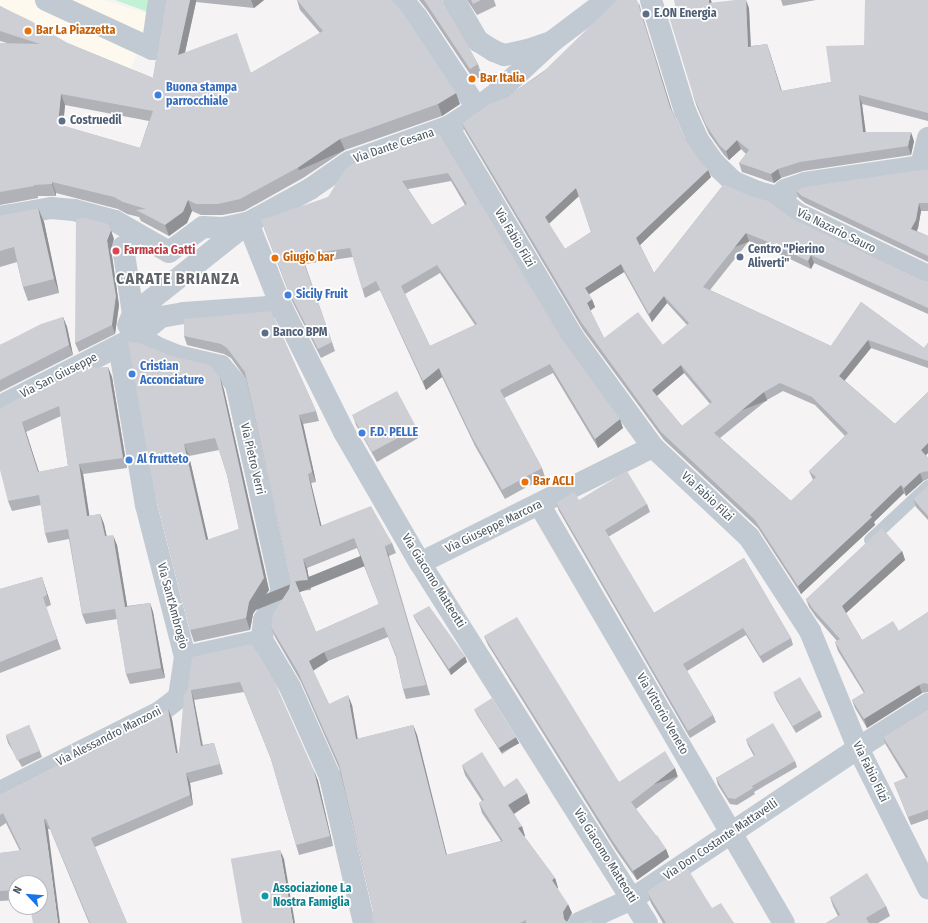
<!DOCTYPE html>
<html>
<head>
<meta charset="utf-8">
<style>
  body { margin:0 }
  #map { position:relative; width:928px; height:923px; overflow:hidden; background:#f5f3f3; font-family:"Fira Sans Condensed",sans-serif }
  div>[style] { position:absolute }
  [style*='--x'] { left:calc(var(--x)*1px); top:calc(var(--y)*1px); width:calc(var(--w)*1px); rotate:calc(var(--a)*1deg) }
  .commercial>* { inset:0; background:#fdf9ef }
  .green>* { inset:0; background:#c3f1d5 }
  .lane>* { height:12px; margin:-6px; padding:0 6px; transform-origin:6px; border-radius:6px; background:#c1cad2 }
  .street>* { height:22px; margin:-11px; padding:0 11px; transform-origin:11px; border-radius:11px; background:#c1cad2 }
  .wall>* { inset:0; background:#b0b2b7 }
  .shaded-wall>* { inset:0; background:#909195; transform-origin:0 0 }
  .building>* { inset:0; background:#cdcfd5; transform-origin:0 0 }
  .dots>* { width:11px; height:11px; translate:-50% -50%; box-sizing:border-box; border:2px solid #fff; border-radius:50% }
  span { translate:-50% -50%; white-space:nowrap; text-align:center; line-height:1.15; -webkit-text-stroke:3.5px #fff; paint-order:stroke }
  .service-label { font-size:12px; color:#4e5e75; font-weight:700 }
  .left { translate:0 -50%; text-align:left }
  .food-label { font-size:12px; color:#c56008; font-weight:700 }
  .shop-label { font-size:12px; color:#366cbe; font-weight:700 }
  .street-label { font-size:12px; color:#4a5661 }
  .health-label { font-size:12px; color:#be3a42; font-weight:700 }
  .culture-label { font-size:12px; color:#0d838f; font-weight:700 }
  .district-label { font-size:16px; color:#5f6368; font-weight:700; letter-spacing:1px }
  .north { position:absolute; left:8px; top:875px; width:40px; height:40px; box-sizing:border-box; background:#fff; border:1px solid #b7bbc0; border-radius:50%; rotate:296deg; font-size:11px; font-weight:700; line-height:16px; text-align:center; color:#4a5661 }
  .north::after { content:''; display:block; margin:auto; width:14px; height:18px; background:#1a73e8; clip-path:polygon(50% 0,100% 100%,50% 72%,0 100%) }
</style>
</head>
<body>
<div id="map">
  <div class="commercial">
    <i style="clip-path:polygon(0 0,103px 0,151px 15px,130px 72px,0 9px)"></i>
  </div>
  <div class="green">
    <i style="clip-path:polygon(115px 0,149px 0,148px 12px)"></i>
  </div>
  <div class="lane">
    <i style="--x:870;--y:540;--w:79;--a:-43"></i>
  </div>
  <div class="street">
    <i style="--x:46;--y:0;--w:117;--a:24.8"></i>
    <i style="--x:152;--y:49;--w:49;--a:-81.9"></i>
    <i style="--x:403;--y:0;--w:22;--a:51"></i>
    <i style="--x:417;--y:17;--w:109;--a:56.6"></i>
    <i style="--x:454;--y:0;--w:48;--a:59.7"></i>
    <i style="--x:478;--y:41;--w:19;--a:32"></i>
    <i style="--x:494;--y:51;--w:11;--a:22"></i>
    <i style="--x:504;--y:55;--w:25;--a:-12"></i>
    <i style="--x:528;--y:50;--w:21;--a:-19"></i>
    <i style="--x:651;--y:0;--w:116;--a:73"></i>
    <i style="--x:685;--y:111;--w:32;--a:66"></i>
    <i style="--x:698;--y:140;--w:28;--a:55"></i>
    <i style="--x:714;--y:163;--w:28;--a:44"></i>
    <i style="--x:734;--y:182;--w:26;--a:23"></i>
    <i style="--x:758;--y:192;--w:20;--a:15"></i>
    <i style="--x:777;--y:197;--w:27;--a:39"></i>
    <i style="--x:798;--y:214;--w:144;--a:25.5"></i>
    <i style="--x:448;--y:127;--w:244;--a:59.2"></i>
    <i style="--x:573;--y:337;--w:136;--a:54"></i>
    <i style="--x:653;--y:447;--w:132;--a:43.2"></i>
    <i style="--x:749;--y:537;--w:112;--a:57"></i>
    <i style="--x:810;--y:631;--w:126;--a:67.7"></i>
    <i style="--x:858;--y:748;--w:157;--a:63.4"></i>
    <i style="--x:921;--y:166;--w:29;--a:-76"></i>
    <i style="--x:777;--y:197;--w:11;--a:-41"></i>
    <i style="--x:785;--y:190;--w:21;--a:-19"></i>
    <i style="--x:805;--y:183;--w:124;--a:-8.3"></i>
    <i style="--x:0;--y:217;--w:52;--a:-10"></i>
    <i style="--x:51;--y:208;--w:23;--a:5"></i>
    <i style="--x:74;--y:210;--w:42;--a:15"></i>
    <i style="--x:115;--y:221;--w:62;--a:29.9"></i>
    <i style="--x:169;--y:252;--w:42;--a:-36.3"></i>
    <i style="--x:203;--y:227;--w:20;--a:3"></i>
    <i style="--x:223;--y:228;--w:25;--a:-12"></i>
    <i style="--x:248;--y:223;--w:89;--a:68.3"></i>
    <i style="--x:281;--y:306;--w:141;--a:63.4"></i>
    <i style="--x:344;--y:432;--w:151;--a:59.9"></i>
    <i style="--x:420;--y:563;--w:426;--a:57.8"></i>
    <i style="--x:123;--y:247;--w:68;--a:81.5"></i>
    <i style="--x:133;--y:314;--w:12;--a:114"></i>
    <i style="--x:133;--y:314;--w:147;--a:-38.4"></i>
    <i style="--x:248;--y:223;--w:71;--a:-28.7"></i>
    <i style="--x:310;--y:189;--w:47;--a:-34.7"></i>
    <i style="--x:349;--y:162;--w:105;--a:-19.5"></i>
    <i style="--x:448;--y:127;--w:35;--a:-33"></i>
    <i style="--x:477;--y:108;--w:26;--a:-37"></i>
    <i style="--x:498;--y:92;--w:76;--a:-42.9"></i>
    <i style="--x:554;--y:40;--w:66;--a:-37"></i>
    <i style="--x:138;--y:336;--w:23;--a:31"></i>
    <i style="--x:158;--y:348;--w:22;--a:22"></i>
    <i style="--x:178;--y:356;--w:44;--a:13.1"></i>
    <i style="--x:221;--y:366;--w:23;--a:50"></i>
    <i style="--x:236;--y:384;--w:213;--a:77.5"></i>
    <i style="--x:282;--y:592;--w:33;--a:123"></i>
    <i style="--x:264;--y:620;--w:20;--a:96"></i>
    <i style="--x:119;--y:346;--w:161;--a:80.4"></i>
    <i style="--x:146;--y:505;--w:157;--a:75.6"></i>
    <i style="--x:185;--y:657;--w:79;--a:-12.4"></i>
    <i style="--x:262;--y:640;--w:55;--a:59.2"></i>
    <i style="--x:290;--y:687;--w:98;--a:66"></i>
    <i style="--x:330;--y:777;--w:150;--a:76.9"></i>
    <i style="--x:0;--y:406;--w:155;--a:-26.9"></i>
    <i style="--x:138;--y:336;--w:30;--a:-40"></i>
    <i style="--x:161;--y:317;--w:23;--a:-10"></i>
    <i style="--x:184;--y:313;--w:97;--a:-4.1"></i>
    <i style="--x:539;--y:504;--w:485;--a:59.7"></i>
    <i style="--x:420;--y:563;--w:260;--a:-26.5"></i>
    <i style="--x:0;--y:792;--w:179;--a:-26.6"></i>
    <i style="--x:160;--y:712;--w:24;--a:-38"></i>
    <i style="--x:179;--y:697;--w:40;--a:-81.5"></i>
    <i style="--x:579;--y:923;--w:58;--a:-24.4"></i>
    <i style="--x:632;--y:899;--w:272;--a:-33.7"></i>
    <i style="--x:858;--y:748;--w:83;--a:-32.2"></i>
  </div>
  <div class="wall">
    <i style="clip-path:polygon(evenodd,166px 0,264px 0,254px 8px,196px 2px,185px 52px,251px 73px,320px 33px,300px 10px,297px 0,392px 0,460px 104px,442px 116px,345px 150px,303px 178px,244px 211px,222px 215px,201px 215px,192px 211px,187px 223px,169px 236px,141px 221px,139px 217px,127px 214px,118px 209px,56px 193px,56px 196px,38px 196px,38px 198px,0 205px,0 43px,7px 43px,0 41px,0 6px,67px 43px,153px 78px,166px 0,65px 105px,149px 121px,140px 148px,63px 126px,65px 105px)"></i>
    <i style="clip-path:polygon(419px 0,442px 0,478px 64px,482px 76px,474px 80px,427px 10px)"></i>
    <i style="clip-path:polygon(467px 0,494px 0,496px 6px,477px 15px)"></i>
    <i style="clip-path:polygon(711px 0,712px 3px,749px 8px,751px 46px,767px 44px,782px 91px,831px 82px,864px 45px,928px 0,928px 121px,862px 104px,865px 132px,914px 141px,911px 155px,803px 171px,781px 178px,774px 183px,742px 172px,739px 163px,746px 154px,741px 149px,729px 160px,724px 155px,709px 134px,697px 107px,694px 98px,676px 9px)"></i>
    <i style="clip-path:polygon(781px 0,816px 0,783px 6px)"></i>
    <i style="clip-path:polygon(evenodd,639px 4px,672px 110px,684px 137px,711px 177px,640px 245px,654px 273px,724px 184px,790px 217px,920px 279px,926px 281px,928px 280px,928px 314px,814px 263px,811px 269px,771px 250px,749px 241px,710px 290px,831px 346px,861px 302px,924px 348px,928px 343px,928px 368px,871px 348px,844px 380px,895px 424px,928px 392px,928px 453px,926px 455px,928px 458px,928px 479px,923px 481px,906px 496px,904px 493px,874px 522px,875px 525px,801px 594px,758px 528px,664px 440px,583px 330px,465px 131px,462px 123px,507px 97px,639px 4px,579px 196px,591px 232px,565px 249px,549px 224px,579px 196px,639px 4px,624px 272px,652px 322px,667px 303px,687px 325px,663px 345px,604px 338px,590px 310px,595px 307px,589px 294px,624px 272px,639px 4px,684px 373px,710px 404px,682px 426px,657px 396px,684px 373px,639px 4px,783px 391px,815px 405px,845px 436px,809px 471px,813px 480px,791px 501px,720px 438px,767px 400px,783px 391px)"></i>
    <i style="clip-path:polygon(evenodd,439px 133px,559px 335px,623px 428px,598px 448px,553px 373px,504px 398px,542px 468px,545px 477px,505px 499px,475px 446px,442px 377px,426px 390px,380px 290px,365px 298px,353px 257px,305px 264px,335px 351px,321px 358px,292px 301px,264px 228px,328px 197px,439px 133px,451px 181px,465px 205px,432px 225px,408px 189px,451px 181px,439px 133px,440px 273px,475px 325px,430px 346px,405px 294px,440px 273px)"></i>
    <i style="clip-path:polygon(928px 169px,928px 211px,921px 211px,918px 228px,917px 231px,928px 236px,928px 262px,805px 203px,799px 198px,796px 191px)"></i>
    <i style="clip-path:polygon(38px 208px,44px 222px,59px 293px,28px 301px,23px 287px,17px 262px,0 267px,0 215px)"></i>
    <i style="clip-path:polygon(114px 239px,111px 249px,119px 305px,115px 334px,79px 352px,75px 343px)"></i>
    <i style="clip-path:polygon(evenodd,271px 311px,316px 411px,319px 421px,303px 424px,316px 482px,311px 483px,321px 525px,392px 543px,396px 553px,389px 556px,430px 695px,406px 699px,403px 689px,396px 657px,388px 637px,328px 661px,313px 671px,329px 704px,352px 705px,358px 739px,413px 725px,417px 735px,447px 855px,501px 841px,482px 813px,479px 803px,482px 801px,465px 775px,462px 765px,504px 787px,530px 803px,514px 814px,525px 836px,524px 836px,555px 878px,558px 888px,557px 889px,572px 913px,567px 922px,568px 923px,373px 923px,373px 910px,339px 768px,301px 682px,275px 637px,271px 627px,289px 589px,291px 580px,246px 379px,231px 358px,224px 354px,187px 345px,184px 336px,271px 311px,357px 548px,379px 604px,316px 632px,299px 591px,311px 590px,307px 568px,357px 548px)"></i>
    <i style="clip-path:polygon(63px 317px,67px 327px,73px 355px,0 392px,0 345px)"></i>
    <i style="clip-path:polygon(evenodd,108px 367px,112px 377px,127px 468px,83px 474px,89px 516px,100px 514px,104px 524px,106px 536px,117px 545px,127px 606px,150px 603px,153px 612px,165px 678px,130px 684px,126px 674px,117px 619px,86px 624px,82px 614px,69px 539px,48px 543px,45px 533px,41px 505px,12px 511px,8px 501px,0 408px,108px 367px,61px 416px,68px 466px,39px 472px,26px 432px,61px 416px)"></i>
    <i style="clip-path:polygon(evenodd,220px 378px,224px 390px,269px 590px,253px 614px,250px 630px,194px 642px,190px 630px,154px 490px,220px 378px,219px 450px,227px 475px,239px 529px,208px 540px,189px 456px,219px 450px)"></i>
    <i style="clip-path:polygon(353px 416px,417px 428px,420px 437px,377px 462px,356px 425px)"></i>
    <i style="clip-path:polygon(928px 485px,928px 520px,916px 507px,913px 499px)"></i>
    <i style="clip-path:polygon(579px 500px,647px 504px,650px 512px,608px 537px,654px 613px,744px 558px,791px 638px,793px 645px,763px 663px,746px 635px,687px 671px,713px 715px,716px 722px,690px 738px,559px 511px,556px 503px)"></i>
    <i style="clip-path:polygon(902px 551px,905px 560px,846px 613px,862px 640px,899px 631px,928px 612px,928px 692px,922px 693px,867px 728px,855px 708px,852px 700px,864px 693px,838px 651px,835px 642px,837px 641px,816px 617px,809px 607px,806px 599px)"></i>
    <i style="clip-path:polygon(42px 577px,51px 605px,46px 607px,61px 649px,0 673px,0 589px)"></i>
    <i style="clip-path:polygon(413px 615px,467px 662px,451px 675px,416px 621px)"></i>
    <i style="clip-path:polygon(484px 636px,619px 782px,678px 777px,636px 809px,666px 849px,669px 857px,637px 880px,615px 849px,488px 645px)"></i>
    <i style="clip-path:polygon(252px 644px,314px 771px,318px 781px,333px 846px,299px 855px,296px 845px,271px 759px,244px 692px,194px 700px,203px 745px,214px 743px,223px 774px,190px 783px,193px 805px,95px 847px,127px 923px,89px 923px,50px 829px,48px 829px,40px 883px,16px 883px,16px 900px,0 901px,0 853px,20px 851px,6px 823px,0 827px,0 794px,2px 793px,168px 709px,172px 719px,178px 753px,179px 753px,188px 689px)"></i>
    <i style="clip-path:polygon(774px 693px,820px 711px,822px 717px,796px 733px,776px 699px)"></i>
    <i style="clip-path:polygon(474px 709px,519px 743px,502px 754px,477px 715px)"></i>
    <i style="clip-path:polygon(928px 709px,928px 819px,911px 825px,894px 783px,906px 778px,886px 745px,883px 737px)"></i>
    <i style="clip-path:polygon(29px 725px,42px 757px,22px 767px,8px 743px,6px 736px)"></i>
    <i style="clip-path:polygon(746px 739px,795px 761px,797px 767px,754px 792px,755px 794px,737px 805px,730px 804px,718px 785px,716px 778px,754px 756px,748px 745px)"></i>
    <i style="clip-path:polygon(648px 894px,712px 908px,734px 923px,663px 923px,651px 903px)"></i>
    <i style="clip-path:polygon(830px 897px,886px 906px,890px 916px,878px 923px,826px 923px,838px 916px,833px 906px)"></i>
  </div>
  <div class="shaded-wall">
    <i style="clip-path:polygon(190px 0,196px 0,196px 2px,182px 66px,178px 55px)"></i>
    <i style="clip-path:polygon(251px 0,264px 0,254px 8px)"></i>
    <i style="clip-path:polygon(638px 0,639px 4px,673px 115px,670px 107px)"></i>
    <i style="clip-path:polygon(709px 0,711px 0,712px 12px,709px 3px)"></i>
    <i style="clip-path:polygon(746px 0,749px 8px,751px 55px,748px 47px)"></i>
    <i style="clip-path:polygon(767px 44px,770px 53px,784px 100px,781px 91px)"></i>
    <i style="clip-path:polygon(456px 93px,460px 104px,442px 116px,438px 104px)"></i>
    <i style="clip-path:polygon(61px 94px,65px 105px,62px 136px,58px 124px)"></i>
    <i style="clip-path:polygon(859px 95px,862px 104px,867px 141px,863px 132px)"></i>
    <i style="clip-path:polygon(911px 132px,914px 141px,911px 155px,908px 146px)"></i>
    <i style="left:340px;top:139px;width:12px;height:50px;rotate:66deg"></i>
    <i style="clip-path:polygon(737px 140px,741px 149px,729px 160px,726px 151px)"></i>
    <i style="clip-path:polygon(778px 169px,781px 178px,774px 183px,771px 174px)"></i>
    <i style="clip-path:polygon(708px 170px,711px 177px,639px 246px,636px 238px)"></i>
    <i style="clip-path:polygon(52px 182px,56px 193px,56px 196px,52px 184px)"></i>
    <i style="clip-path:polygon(576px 188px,579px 196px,547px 225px,545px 217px)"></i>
    <i style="clip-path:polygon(188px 200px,192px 211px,187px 223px,169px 236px,165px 225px)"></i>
    <i style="clip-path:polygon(919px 203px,921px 211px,918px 228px,914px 236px,911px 229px)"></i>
    <i style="clip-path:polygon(38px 208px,44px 222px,59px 293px,54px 279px)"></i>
    <i style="clip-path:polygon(111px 230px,114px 239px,111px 249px,119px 305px,115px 334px,112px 325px,107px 240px)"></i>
    <i style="left:746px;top:233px;width:9px;height:69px;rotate:69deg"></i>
    <i style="clip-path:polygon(811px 255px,814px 263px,811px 269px,808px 261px)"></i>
    <i style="clip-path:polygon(621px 264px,624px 272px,588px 295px,585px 288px)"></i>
    <i style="clip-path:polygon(664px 296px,667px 303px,652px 322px,649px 314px)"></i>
    <i style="clip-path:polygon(592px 299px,595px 307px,590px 311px,587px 303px)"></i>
    <i style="clip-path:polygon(63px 317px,67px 327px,73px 355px,69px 345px)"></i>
    <i style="clip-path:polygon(868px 340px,871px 348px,842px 384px,839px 376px)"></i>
    <i style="clip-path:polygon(681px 365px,684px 373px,654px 398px,652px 390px)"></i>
    <i style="clip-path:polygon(108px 367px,112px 377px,127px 468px,123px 458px)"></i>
    <i style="clip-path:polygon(439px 368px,442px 377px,426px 390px,423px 381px)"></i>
    <i style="clip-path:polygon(220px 378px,224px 390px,269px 590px,253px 614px,250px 630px,246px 618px,249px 602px)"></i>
    <i style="left:764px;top:392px;width:9px;height:65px;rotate:69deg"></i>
    <i style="clip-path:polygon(299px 415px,303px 424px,316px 482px,312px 472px)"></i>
    <i style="clip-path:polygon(620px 419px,623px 428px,598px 448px,595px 439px)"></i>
    <i style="clip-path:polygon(22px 422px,26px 432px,42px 482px,38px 472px)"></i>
    <i style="clip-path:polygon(928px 443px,928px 453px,923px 458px,921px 450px)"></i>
    <i style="clip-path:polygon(184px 444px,189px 456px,211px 552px,206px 540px)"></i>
    <i style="clip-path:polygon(79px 464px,83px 474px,91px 526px,87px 516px)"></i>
    <i style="clip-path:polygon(920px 473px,923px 481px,906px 496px,904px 488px)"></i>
    <i style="clip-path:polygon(308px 474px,311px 483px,324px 536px,320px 526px)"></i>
    <i style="clip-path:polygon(901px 485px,904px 493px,874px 522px,875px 525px,801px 594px,798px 586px,870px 515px)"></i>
    <i style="clip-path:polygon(100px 514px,104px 524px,109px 546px,105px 536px)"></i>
    <i style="clip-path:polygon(113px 535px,117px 545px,129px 617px,125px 607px)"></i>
    <i style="left:385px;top:546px;width:11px;height:145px;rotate:68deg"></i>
    <i style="clip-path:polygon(902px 551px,905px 560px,845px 614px,842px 606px)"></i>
    <i style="clip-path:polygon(303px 559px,307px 568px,311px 590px,308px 580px)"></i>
    <i style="clip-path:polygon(42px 577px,45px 587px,51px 605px,47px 595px)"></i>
    <i style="clip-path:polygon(150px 603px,153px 612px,165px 678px,161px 668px)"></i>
    <i style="clip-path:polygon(324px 652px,328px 661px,312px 671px,309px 661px)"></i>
    <i style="clip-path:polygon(465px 656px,467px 662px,451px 675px,449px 669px)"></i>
    <i style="clip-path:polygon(919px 685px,922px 693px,867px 728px,864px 719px)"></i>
    <i style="clip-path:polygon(191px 690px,194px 700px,204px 756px,201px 746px)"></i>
    <i style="clip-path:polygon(348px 695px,352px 705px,359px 749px,356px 739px)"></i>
    <i style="clip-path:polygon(168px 709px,172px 719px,179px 763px,176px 753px)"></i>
    <i style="clip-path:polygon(413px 725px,417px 735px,449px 865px,446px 855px)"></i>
    <i style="left:516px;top:737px;width:7px;height:20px;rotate:63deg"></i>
    <i style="left:675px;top:768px;width:9px;height:56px;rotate:72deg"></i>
    <i style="clip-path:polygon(314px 771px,318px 781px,333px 846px,330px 836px)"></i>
    <i style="clip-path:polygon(186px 773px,190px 783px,193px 805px,190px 795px)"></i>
    <i style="clip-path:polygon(527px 793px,530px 803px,512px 815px,508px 805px)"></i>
    <i style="clip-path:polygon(44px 819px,48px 829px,60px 923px,58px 923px)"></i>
    <i style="clip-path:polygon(522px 826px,525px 836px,522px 838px,518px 828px)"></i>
    <i style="clip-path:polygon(666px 849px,669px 857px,637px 880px,633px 871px)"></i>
    <i style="clip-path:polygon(280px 850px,284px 859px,295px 923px,293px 923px)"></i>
    <i style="clip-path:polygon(555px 878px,558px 888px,555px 890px,552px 880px)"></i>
    <i style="clip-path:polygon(568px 904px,572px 913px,567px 922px,564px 919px,563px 912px)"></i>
  </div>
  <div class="building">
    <i style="clip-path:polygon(evenodd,166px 0,190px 0,178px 55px,237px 33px,251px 73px,323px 31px,297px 0,392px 0,403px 13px,456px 93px,438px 104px,340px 139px,299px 167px,240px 199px,218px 204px,196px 204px,188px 200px,183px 212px,165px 225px,136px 210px,146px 209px,123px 202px,114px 197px,52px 182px,52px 184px,34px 185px,34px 186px,0 192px,0 43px,40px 44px,0 31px,0 6px,33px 22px,67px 43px,153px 78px,166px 0,61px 94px,153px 111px,140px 148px,58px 124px,61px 94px)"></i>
    <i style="clip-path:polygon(424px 0,442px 0,478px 64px,470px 69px)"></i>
    <i style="clip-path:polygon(471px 0,481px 0,473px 4px)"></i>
    <i style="clip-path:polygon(evenodd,617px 0,637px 0,670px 107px,684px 137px,701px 162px,708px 170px,636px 238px,654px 273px,724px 184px,750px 196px,768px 201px,790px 217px,920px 279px,926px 281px,928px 280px,928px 308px,811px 255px,808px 261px,768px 242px,746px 233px,703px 287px,831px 346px,861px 302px,924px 348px,928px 343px,928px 361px,868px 340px,839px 376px,895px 424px,928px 392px,928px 443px,921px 450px,928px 458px,928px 472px,927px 471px,920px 473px,904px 488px,901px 485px,870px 515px,872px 517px,798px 586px,755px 520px,661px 432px,581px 322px,462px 123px,488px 105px,507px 97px,542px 73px,617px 0,576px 188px,591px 232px,565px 249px,545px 217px,576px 188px,617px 0,621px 264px,649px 314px,664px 296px,689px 323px,663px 345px,638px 312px,604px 338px,587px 303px,592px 299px,585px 288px,621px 264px,617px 0,681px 365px,712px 402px,682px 426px,652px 390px,681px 365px,617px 0,780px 383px,812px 397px,848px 433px,809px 471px,816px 477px,791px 501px,714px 433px,764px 392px,780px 383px)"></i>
    <i style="clip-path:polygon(674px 0,709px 0,709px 3px,736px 0,746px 0,748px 47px,767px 44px,781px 91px,831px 82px,826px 46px,864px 45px,865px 0,928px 0,928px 113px,859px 95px,863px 132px,911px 132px,908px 146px,800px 162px,778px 169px,771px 174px,739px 163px,749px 150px,737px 140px,726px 151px,720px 146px,706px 125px,694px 98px,667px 10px,676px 9px)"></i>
    <i style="clip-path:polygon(evenodd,439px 133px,559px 335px,620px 419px,595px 439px,550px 364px,500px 390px,542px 468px,502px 490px,472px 437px,439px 368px,423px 381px,376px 281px,362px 289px,350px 248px,301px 255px,332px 342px,318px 349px,289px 292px,261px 220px,328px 197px,345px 169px,352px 164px,439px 133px,448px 173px,467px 204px,432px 225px,402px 181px,448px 173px,439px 133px,437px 265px,477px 324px,430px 346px,401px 286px,437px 265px)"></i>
    <i style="clip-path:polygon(927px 169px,928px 169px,928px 203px,919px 203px,916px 220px,911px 229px,928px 236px,928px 256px,802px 196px,796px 191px,805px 187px)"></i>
    <i style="clip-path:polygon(38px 208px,54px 279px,23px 287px,14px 247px,0 251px,0 215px)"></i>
    <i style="clip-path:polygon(86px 218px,108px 224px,111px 230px,107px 240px,116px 296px,112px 325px,75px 343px,76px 219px)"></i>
    <i style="clip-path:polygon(evenodd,271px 311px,316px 411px,299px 415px,312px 472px,308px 474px,320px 526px,371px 506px,392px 543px,385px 546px,426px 685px,403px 689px,396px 655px,384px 627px,324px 652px,309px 661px,329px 704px,348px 695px,356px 739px,413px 725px,446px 855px,503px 841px,479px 803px,484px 800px,462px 765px,482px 752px,504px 787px,517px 778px,527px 793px,508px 805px,522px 826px,518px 828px,555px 878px,552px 880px,568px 904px,563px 912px,564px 919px,568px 923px,526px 923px,526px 920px,520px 923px,373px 923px,372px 918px,373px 910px,339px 764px,298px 672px,271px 627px,273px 614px,289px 589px,291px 580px,245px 372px,227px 348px,221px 344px,184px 336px,184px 319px,271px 311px,354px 538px,379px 604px,316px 632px,295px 581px,308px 580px,303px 559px,354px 538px)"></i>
    <i style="clip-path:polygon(63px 317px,69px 345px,0 380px,0 345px,41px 324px)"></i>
    <i style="clip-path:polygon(evenodd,128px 341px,142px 344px,171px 356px,210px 365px,220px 378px,264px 578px,249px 602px,246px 618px,190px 630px,154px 490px,128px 341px,215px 438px,227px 475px,239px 529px,206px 540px,184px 444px,215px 438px)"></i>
    <i style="clip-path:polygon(evenodd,108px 367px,123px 458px,79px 464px,87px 516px,100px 514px,105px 536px,113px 535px,125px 607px,150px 603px,161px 668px,126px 674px,115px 609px,82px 614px,68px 529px,45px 533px,39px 495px,8px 501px,0 470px,0 408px,79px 368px,108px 367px,59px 406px,68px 466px,73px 465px,38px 472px,22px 422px,59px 406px)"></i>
    <i style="left:397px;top:391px;width:42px;height:51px;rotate:62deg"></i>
    <i style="clip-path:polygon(627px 471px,647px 504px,605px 530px,654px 613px,744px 558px,791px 638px,760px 656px,743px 628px,683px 664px,713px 715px,688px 731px,556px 503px,574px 492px,579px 500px)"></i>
    <i style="clip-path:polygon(928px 485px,928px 516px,913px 499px)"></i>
    <i style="clip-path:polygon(882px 528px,902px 551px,842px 606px,862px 640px,893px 621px,899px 631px,928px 612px,928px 684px,924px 683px,919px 685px,864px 719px,852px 700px,865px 692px,835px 642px,840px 639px,813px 609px,806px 599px)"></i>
    <i style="clip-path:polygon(42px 577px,47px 595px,43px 597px,57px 639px,0 662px,0 589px)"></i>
    <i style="clip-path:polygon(429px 606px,465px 656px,449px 669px,413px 615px)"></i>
    <i style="clip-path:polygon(517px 617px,619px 782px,665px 751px,675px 768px,631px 802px,656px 836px,657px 835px,666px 849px,633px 871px,612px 840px,484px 636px)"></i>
    <i style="clip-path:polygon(252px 644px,275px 683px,314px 771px,330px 836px,296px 845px,270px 756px,240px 682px,191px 690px,201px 746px,214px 743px,220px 764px,186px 773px,190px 795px,91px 838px,127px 923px,90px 923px,46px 819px,44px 819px,58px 923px,33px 923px,30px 907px,40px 907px,40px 883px,16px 883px,16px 890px,0 891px,0 853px,21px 850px,3px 813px,0 815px,0 794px,2px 793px,168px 709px,176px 753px,179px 753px,184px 695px,188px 689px,192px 657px)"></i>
    <i style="left:800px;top:677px;width:39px;height:31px;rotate:60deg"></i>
    <i style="left:492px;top:698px;width:46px;height:21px;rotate:58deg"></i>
    <i style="clip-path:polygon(928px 709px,928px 810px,908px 817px,894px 783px,908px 777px,883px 737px)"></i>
    <i style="clip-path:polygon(773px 723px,795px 761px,752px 786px,753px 788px,735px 799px,728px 798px,716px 778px,755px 755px,746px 739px)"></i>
    <i style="left:29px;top:725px;width:28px;height:25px;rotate:67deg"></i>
    <i style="left:280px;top:850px;width:74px;height:50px;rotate:80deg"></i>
    <i style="clip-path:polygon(686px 866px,712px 908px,721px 903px,734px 923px,666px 923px,648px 894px,648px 891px)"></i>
    <i style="clip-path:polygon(867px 873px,886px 906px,866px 918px,869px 923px,826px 923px,840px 915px,830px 897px)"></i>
    <i style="clip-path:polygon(591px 920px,592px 923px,582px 923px)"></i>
  </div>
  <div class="dots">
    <i style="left:646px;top:14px;background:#5c6f8a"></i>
    <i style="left:28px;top:31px;background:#e8710a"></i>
    <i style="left:472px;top:79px;background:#e8710a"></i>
    <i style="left:158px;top:95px;background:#3f7fe0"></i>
    <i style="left:62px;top:121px;background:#5c6f8a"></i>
    <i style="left:116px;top:251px;background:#e0444e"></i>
    <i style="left:740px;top:257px;background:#5c6f8a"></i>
    <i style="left:275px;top:258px;background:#e8710a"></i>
    <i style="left:288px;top:295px;background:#3f7fe0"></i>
    <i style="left:265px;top:333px;background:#5c6f8a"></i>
    <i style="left:132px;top:374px;background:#3f7fe0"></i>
    <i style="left:362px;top:433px;background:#3f7fe0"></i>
    <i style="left:129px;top:460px;background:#3f7fe0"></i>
    <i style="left:525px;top:482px;background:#e8710a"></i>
    <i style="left:265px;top:896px;background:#0f9aa8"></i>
  </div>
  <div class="service-label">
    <span class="left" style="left:654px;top:14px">E.ON Energia</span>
    <span class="left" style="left:70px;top:121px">Costruedil</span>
    <span class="left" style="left:748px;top:257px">Centro "Pierino<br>Aliverti"</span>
    <span class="left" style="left:273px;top:333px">Banco BPM</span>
  </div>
  <div class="food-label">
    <span class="left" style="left:36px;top:31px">Bar La Piazzetta</span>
    <span class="left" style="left:480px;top:79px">Bar Italia</span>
    <span class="left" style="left:283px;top:258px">Giugio bar</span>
    <span class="left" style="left:533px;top:482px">Bar ACLI</span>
  </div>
  <div class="shop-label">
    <span class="left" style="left:166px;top:95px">Buona stampa<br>parrocchiale</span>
    <span class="left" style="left:296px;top:295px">Sicily Fruit</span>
    <span class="left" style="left:140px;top:374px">Cristian<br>Acconciature</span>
    <span class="left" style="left:370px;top:433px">F.D. PELLE</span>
    <span class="left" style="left:137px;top:460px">Al frutteto</span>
  </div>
  <div class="street-label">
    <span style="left:394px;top:146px;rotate:-19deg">Via Dante Cesana</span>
    <span style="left:836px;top:231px;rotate:26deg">Via Nazario Sauro</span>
    <span style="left:514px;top:238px;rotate:59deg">Via Fabio Filzi</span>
    <span style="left:59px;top:376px;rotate:-27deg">Via San Giuseppe</span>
    <span style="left:252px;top:459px;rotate:77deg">Via Pietro Verri</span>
    <span style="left:707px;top:497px;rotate:43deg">Via Fabio Filzi</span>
    <span style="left:494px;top:527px;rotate:-26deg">Via Giuseppe Marcora</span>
    <span style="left:433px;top:581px;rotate:58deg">Via Giacomo Matteotti</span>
    <span style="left:172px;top:606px;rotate:75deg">Via Sant'Ambrogio</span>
    <span style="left:662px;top:714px;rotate:60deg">Via Vittorio Veneto</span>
    <span style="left:109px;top:737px;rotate:-27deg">Via Alessandro Manzoni</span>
    <span style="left:870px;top:772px;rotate:64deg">Via Fabio Filzi</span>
    <span style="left:721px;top:840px;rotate:-34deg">Via Don Costante Mattavelli</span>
    <span style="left:605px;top:856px;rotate:58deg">Via Giacomo Matteotti</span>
  </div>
  <div class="health-label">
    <span class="left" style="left:124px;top:251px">Farmacia Gatti</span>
  </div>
  <div class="culture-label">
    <span class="left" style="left:273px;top:896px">Associazione La<br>Nostra Famiglia</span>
  </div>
  <div class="district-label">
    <span style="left:178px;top:279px">CARATE BRIANZA</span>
  </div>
  <div class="north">N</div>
</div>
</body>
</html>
